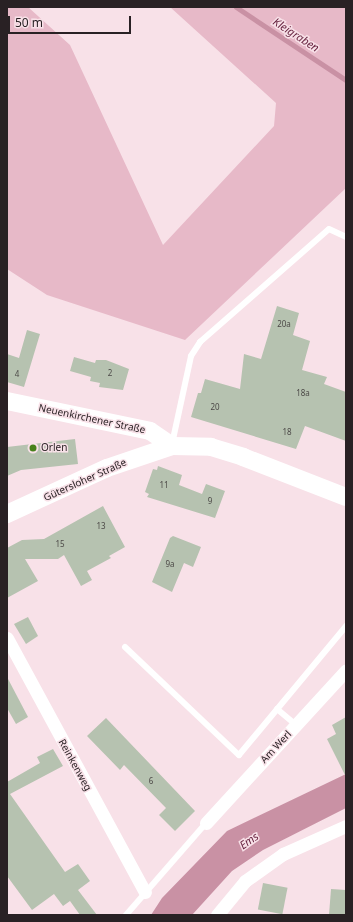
<!DOCTYPE html>
<html>
<head>
<meta charset="utf-8">
<style>
  body { margin:0 }
  #map { position:relative; width:353px; height:922px; overflow:hidden; background:#f8e1e8; font-family:"Noto Sans",sans-serif }
  div>[style] { position:absolute }
  [style*='--x'] { left:calc(var(--x)*1px); top:calc(var(--y)*1px); width:calc(var(--w)*1px); rotate:calc(var(--a)*1deg) }
  .green>* { inset:0; background:#e7b9c8 }
  .water>* { inset:0; background:#c991a4 }
  .stream>* { height:5px; margin:-2.5px; padding:0 2.5px; transform-origin:2.5px; border-radius:2.5px; background:#c991a4 }
  .building>* { inset:0; background:#b6c2b0; transform-origin:0 0 }
  .lane>* { height:6px; margin:-3px; padding:0 3px; transform-origin:3px; border-radius:3px; background:#fff }
  .street>* { height:13px; margin:-6.5px; padding:0 6.5px; transform-origin:6.5px; border-radius:6.5px; background:#fff }
  .secondary>* { height:18px; margin:-9px; padding:0 9px; transform-origin:9px; border-radius:9px; background:#fff }
  .dots>* { width:11px; height:11px; translate:-50% -50%; box-sizing:border-box; border:2px solid #f8e1e8; border-radius:50% }
  span { translate:-50% -50%; white-space:nowrap; text-align:center; line-height:1.15; -webkit-text-stroke:3px #f8e1e8; paint-order:stroke }
  .number-label { font-size:8px; color:#4c4947 }
  .number-label span { -webkit-text-stroke-width:0 }
  .street-label { font-size:10px; color:#292124 }
  .poi-label { font-size:10px; color:#292124 }
  .left { translate:0 -50%; text-align:left }
  .water-label { font-size:11px; color:#66223f; font-style:italic }
  .frame { position:absolute; inset:0; border:8px solid #292124; pointer-events:none }
  .scale { position:absolute; left:8px; top:16px; width:123px; height:18px; box-sizing:border-box; border:2px solid #292124; border-top:0; padding-left:5px; font-size:12px; line-height:14px; white-space:nowrap; color:#292124; -webkit-text-stroke:3px #f8e1e8; paint-order:stroke }
</style>
</head>
<body>
<div id="map">
  <div class="green">
    <i style="clip-path:polygon(7px 7px,28px 7px,70px 45px,163px 245px,274px 126px,276px 103px,170px 7px,346px 7px,346px 188px,185px 340px,47px 295px,7px 269px)"></i>
  </div>
  <div class="water">
    <i style="clip-path:polygon(346px 774px,346px 808px,263px 850px,232px 871px,192px 915px,151px 915px,162px 898px,227px 831px)"></i>
  </div>
  <div class="stream">
    <i style="--x:236;--y:7;--w:132;--a:33.6"></i>
  </div>
  <div class="building">
    <i style="clip-path:polygon(277px 306px,299px 313px,293px 335px,310px 341px,302px 370px,327px 377px,324px 384px,346px 392px,346px 441px,305px 426px,296px 449px,191px 417px,198px 393px,201px 393px,205px 379px,240px 389px,244px 354px,261px 359px)"></i>
    <i style="clip-path:polygon(27px 330px,40px 334px,24px 387px,7px 382px,7px 354px,19px 358px)"></i>
    <i style="clip-path:polygon(74px 357px,95px 363px,96px 360px,106px 360px,129px 369px,123px 390px,99px 387px,100px 383px,90px 381px,91px 377px,70px 371px)"></i>
    <i style="clip-path:polygon(75px 439px,78px 464px,21px 470px,7px 476px,7px 447px)"></i>
    <i style="clip-path:polygon(158px 466px,182px 475px,179px 485px,202px 494px,206px 484px,225px 491px,215px 518px,147px 497px,149px 494px,145px 492px,153px 469px,157px 470px)"></i>
    <i style="clip-path:polygon(103px 506px,125px 547px,109px 556px,111px 558px,87px 571px,92px 580px,81px 586px,64px 555px,58px 559px,25px 559px,38px 581px,7px 598px,7px 548px,22px 540px,44px 539px)"></i>
    <i style="clip-path:polygon(173px 536px,201px 547px,193px 567px,184px 563px,172px 592px,152px 582px,170px 538px)"></i>
    <i style="clip-path:polygon(28px 617px,38px 636px,26px 644px,14px 624px)"></i>
    <i style="clip-path:polygon(7px 677px,28px 717px,16px 724px,7px 708px)"></i>
    <i style="clip-path:polygon(346px 717px,346px 777px,327px 739px,336px 734px,332px 725px)"></i>
    <i style="clip-path:polygon(106px 718px,195px 811px,175px 831px,159px 815px,166px 808px,124px 765px,120px 770px,87px 736px)"></i>
    <i style="clip-path:polygon(53px 749px,63px 766px,10px 794px,65px 872px,78px 864px,90px 881px,78px 890px,97px 915px,80px 915px,70px 901px,63px 906px,54px 894px,32px 910px,7px 876px,7px 782px,40px 763px,37px 757px)"></i>
    <i style="left:263px;top:883px;width:25px;height:27px;rotate:11deg"></i>
    <i style="clip-path:polygon(331px 889px,346px 890px,346px 915px,329px 915px)"></i>
  </div>
  <div class="lane">
    <i style="--x:172;--y:444;--w:90;--a:-77.8"></i>
    <i style="--x:191;--y:356;--w:17;--a:-57"></i>
    <i style="--x:200;--y:342;--w:171;--a:-41.2"></i>
    <i style="--x:329;--y:229;--w:19;--a:25"></i>
    <i style="--x:125;--y:647;--w:157;--a:43.5"></i>
    <i style="--x:239;--y:755;--w:168;--a:-50.3"></i>
    <i style="--x:277;--y:709;--w:25;--a:40"></i>
    <i style="--x:126;--y:915;--w:122;--a:-49"></i>
  </div>
  <div class="street">
    <i style="--x:7;--y:638;--w:289;--a:61.5"></i>
    <i style="--x:206;--y:823;--w:207;--a:-47.5"></i>
    <i style="--x:217;--y:915;--w:44;--a:-50.5"></i>
    <i style="--x:245;--y:881;--w:47;--a:-35.4"></i>
    <i style="--x:283;--y:854;--w:69;--a:-24"></i>
  </div>
  <div class="secondary">
    <i style="--x:7;--y:401;--w:146;--a:11.8"></i>
    <i style="--x:150;--y:431;--w:27;--a:34"></i>
    <i style="--x:7;--y:514;--w:110;--a:-24.7"></i>
    <i style="--x:107;--y:468;--w:69;--a:-18.7"></i>
    <i style="--x:172;--y:446;--w:39;--a:1"></i>
    <i style="--x:211;--y:447;--w:34;--a:17"></i>
    <i style="--x:243;--y:457;--w:110;--a:21.2"></i>
  </div>
  <div class="dots">
    <i style="left:33px;top:448px;background:#47811b"></i>
  </div>
  <div class="number-label">
    <span style="left:284px;top:324px">20a</span>
    <span style="left:110px;top:373px">2</span>
    <span style="left:17px;top:374px">4</span>
    <span style="left:303px;top:393px">18a</span>
    <span style="left:215px;top:407px">20</span>
    <span style="left:287px;top:432px">18</span>
    <span style="left:164px;top:485px">11</span>
    <span style="left:210px;top:501px">9</span>
    <span style="left:101px;top:526px">13</span>
    <span style="left:60px;top:544px">15</span>
    <span style="left:170px;top:564px">9a</span>
    <span style="left:151px;top:781px">6</span>
  </div>
  <div class="street-label">
    <span style="left:92px;top:419px;rotate:12deg">Neuenkirchener Straße</span>
    <span style="left:85px;top:480px;rotate:-24deg">Gütersloher Straße</span>
    <span style="left:276px;top:747px;rotate:-47deg">Am Werl</span>
    <span style="left:75px;top:765px;rotate:61deg">Reinkenweg</span>
  </div>
  <div class="poi-label">
    <span class="left" style="left:41px;top:448px">Orlen</span>
  </div>
  <div class="water-label">
    <span style="left:296px;top:35px;rotate:33deg">Kleigraben</span>
    <span style="left:249px;top:841px;rotate:-35deg">Ems</span>
  </div>
  <div class="frame"></div>
  <div class="scale">50 m</div>
</div>
</body>
</html>
